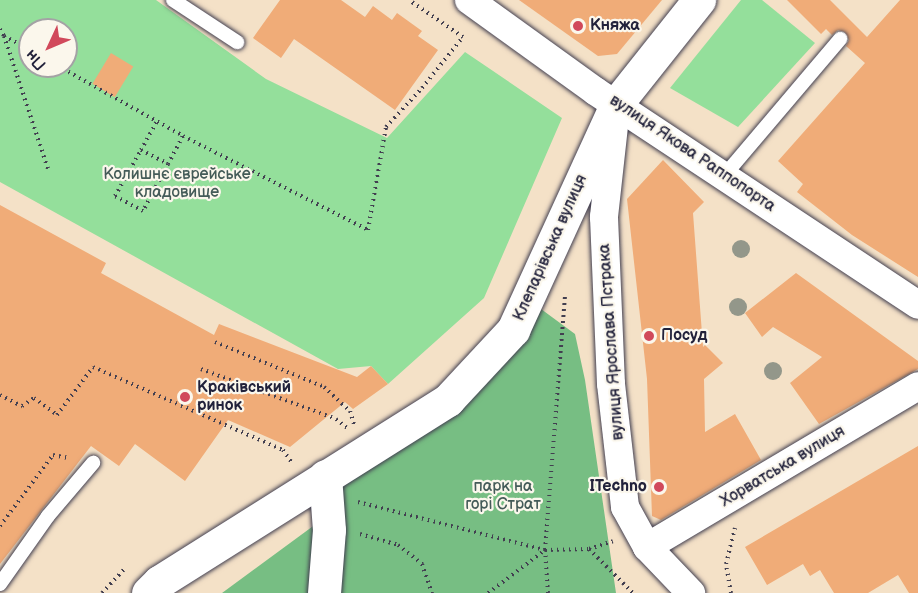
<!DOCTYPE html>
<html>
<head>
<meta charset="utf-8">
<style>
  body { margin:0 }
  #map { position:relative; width:918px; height:593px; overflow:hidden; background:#f4e1c7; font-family:"Balsamiq Sans",sans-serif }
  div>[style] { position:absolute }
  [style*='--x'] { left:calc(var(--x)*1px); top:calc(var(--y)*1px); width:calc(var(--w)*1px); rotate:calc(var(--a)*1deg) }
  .green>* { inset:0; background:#94df9b }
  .forest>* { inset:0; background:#77be83 }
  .building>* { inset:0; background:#f0ac78; transform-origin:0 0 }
  .path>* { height:4px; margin-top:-2px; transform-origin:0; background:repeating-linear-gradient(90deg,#423f50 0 1.5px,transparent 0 6px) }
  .roads { filter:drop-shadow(0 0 2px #423f50) drop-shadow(0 0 2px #423f50) }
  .service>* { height:14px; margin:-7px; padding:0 7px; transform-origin:7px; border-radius:7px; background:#fff }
  .minor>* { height:28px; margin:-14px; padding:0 14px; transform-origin:14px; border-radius:14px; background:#fff }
  .tertiary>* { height:33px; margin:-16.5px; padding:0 16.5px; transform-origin:16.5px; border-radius:16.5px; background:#fff }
  .secondary>* { height:33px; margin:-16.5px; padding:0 16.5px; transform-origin:16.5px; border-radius:16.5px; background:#fff }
  .trees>* { width:18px; height:18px; margin:-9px; border-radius:50%; background:#93978a }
  .dots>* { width:16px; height:16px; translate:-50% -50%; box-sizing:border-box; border:3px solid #fbf7ec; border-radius:50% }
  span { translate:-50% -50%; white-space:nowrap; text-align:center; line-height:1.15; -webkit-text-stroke:4.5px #fbf7ec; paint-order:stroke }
  .poi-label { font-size:16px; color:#22223b; font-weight:700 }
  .left { translate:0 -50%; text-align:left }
  .right { translate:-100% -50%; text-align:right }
  .street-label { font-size:16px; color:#22223b }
  .park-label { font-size:16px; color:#445b58 }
  .north { position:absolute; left:18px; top:18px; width:60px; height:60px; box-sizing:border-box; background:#fbf7ec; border:2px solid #a4a2a5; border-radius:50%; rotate:226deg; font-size:16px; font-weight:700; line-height:24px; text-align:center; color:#22223b }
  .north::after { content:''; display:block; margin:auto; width:21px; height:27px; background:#d1495b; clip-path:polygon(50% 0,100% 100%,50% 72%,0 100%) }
</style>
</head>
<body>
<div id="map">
  <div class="green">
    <i style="clip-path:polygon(evenodd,0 0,156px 0,266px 79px,387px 138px,465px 52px,562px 118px,484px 298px,388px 384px,371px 366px,338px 369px,0 182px,0 0,30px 30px,66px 30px,66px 66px,30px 66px,30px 30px)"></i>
    <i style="clip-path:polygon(741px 0,762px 0,815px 43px,738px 127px,670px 88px)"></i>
  </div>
  <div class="forest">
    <i style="clip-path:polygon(541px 309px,575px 334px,585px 380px,616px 593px,222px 593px,335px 510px,343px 478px,512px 344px)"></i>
  </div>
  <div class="building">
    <i style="clip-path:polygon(280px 0,341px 0,365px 17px,373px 6px,392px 20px,397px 13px,422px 31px,418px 36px,438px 50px,395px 110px,294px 39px,281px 58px,253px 38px)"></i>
    <i style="clip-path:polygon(519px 0,662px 0,617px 54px,598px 56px)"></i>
    <i style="clip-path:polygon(787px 0,830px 0,867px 37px,900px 0,918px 0,918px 277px,852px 235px,797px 192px,803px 184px,778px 161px,865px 63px,846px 46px,849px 40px,845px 32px,838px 30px,832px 35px,826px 29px,821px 34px)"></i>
    <i style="left:111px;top:53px;width:26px;height:36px;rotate:31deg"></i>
    <i style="clip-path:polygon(663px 160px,704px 202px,693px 213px,703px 347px,705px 345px,723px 363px,704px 379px,705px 432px,735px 414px,761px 460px,661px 520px,652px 516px,647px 379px,627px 199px)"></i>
    <i style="clip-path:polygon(0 205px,106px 263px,101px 273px,214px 335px,219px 324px,357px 377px,371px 366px,388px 384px,353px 409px,345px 402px,290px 447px,228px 420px,185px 481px,135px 444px,119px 466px,91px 446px,0 564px)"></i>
    <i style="clip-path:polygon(796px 273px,918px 361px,918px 369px,819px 424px,790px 383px,822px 357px,773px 327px,762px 337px,745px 313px)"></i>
    <i style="clip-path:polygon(918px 446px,918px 593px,909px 593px,898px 575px,868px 593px,834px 593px,820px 570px,810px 576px,803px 564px,767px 585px,745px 547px)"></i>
  </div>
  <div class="path">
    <i style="--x:0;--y:29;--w:8;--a:60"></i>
    <i style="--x:4;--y:36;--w:30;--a:28"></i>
    <i style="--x:4;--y:36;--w:140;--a:71.7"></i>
    <i style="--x:58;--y:66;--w:143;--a:29.2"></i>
    <i style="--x:183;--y:136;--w:208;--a:26.9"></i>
    <i style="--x:368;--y:230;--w:105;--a:-80.1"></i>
    <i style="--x:386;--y:127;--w:53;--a:-47.3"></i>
    <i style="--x:422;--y:88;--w:65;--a:-51.2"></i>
    <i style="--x:463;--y:37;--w:65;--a:-145.6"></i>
    <i style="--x:141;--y:150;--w:30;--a:27"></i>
    <i style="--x:168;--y:164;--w:53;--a:118"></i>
    <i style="--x:143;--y:211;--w:32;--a:-152"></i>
    <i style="--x:115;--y:196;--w:53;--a:-60.5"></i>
    <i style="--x:141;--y:150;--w:33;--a:-61"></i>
    <i style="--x:168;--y:164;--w:32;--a:-62"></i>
    <i style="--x:215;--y:342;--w:118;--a:22.4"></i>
    <i style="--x:324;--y:387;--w:35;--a:43"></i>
    <i style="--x:350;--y:411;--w:14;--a:73"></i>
    <i style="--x:201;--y:369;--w:144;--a:20.3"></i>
    <i style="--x:336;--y:419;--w:14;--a:39"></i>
    <i style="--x:0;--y:395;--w:25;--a:27"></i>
    <i style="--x:22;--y:406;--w:14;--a:-34"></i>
    <i style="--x:34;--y:398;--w:29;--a:36"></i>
    <i style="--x:57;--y:415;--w:60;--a:-53.1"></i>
    <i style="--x:93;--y:367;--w:207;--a:23.6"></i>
    <i style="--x:283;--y:450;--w:16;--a:55"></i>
    <i style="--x:358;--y:502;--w:193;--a:14.4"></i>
    <i style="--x:545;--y:550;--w:44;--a:-1.3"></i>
    <i style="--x:589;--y:549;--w:25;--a:-18"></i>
    <i style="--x:0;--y:526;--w:89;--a:-53.3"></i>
    <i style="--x:53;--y:455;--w:16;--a:11"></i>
    <i style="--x:360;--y:534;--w:40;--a:16"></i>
    <i style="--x:398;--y:545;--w:31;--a:38"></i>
    <i style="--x:422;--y:564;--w:31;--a:71"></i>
    <i style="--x:589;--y:549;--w:62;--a:45"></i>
    <i style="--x:102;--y:593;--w:33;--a:-47"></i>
    <i style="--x:488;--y:593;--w:71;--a:-37"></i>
    <i style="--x:548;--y:593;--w:43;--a:-94"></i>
    <i style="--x:545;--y:550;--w:256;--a:-85.5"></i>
    <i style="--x:731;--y:593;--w:29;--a:-100"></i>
    <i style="--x:726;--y:564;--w:37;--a:-76"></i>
  </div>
  <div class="roads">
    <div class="service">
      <i style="--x:173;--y:0;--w:77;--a:33.3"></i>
      <i style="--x:724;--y:176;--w:180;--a:-49.7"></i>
      <i style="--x:0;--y:584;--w:83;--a:-54.8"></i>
      <i style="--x:48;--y:516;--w:70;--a:-49.7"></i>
    </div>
    <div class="minor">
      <i style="--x:469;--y:0;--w:155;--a:35.8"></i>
      <i style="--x:595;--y:91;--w:387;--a:33.5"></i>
      <i style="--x:615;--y:117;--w:101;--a:96.3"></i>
      <i style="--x:604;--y:217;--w:167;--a:87.6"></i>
      <i style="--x:611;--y:384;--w:124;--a:83.5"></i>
      <i style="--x:625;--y:507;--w:46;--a:61.2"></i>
      <i style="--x:647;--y:547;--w:64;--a:46.3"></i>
      <i style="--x:647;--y:547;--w:315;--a:-30.7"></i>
    </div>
    <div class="tertiary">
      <i style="--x:324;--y:593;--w:63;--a:-85.5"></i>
      <i style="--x:329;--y:530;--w:54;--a:-94.2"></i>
    </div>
    <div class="secondary">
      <i style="--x:148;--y:593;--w:16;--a:-45"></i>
      <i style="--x:159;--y:582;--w:342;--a:-32.2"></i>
      <i style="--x:448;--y:400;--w:96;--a:-47.1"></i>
      <i style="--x:513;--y:330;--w:250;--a:-65.4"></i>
      <i style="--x:617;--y:103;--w:132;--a:-51.5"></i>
    </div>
  </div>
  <div class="trees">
    <i style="left:741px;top:249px"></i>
    <i style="left:738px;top:307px"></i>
    <i style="left:773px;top:371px"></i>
  </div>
  <div class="dots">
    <i style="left:578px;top:26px;background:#d1495b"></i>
    <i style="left:649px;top:336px;background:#d1495b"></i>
    <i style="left:185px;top:397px;background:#d1495b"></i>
    <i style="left:659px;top:487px;background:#d1495b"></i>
  </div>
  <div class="poi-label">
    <span class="left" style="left:590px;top:26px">Княжа</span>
    <span class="left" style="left:661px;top:336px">Посуд</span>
    <span class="left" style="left:197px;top:397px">Краківський<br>ринок</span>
    <span class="right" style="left:647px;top:487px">ITechno</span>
  </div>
  <div class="street-label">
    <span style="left:692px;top:154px;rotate:34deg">вулиця Якова Раппопорта</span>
    <span style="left:551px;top:248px;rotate:-66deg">Клепарівська вулиця</span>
    <span style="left:612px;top:342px;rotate:-94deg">вулиця Ярослава Пстрака</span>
    <span style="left:783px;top:467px;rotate:-31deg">Хорватська вулиця</span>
  </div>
  <div class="park-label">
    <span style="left:177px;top:184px">Колишнє єврейське<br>кладовище</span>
    <span style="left:503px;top:496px">парк на<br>горі Страт</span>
  </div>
  <div class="north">Пн</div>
</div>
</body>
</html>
